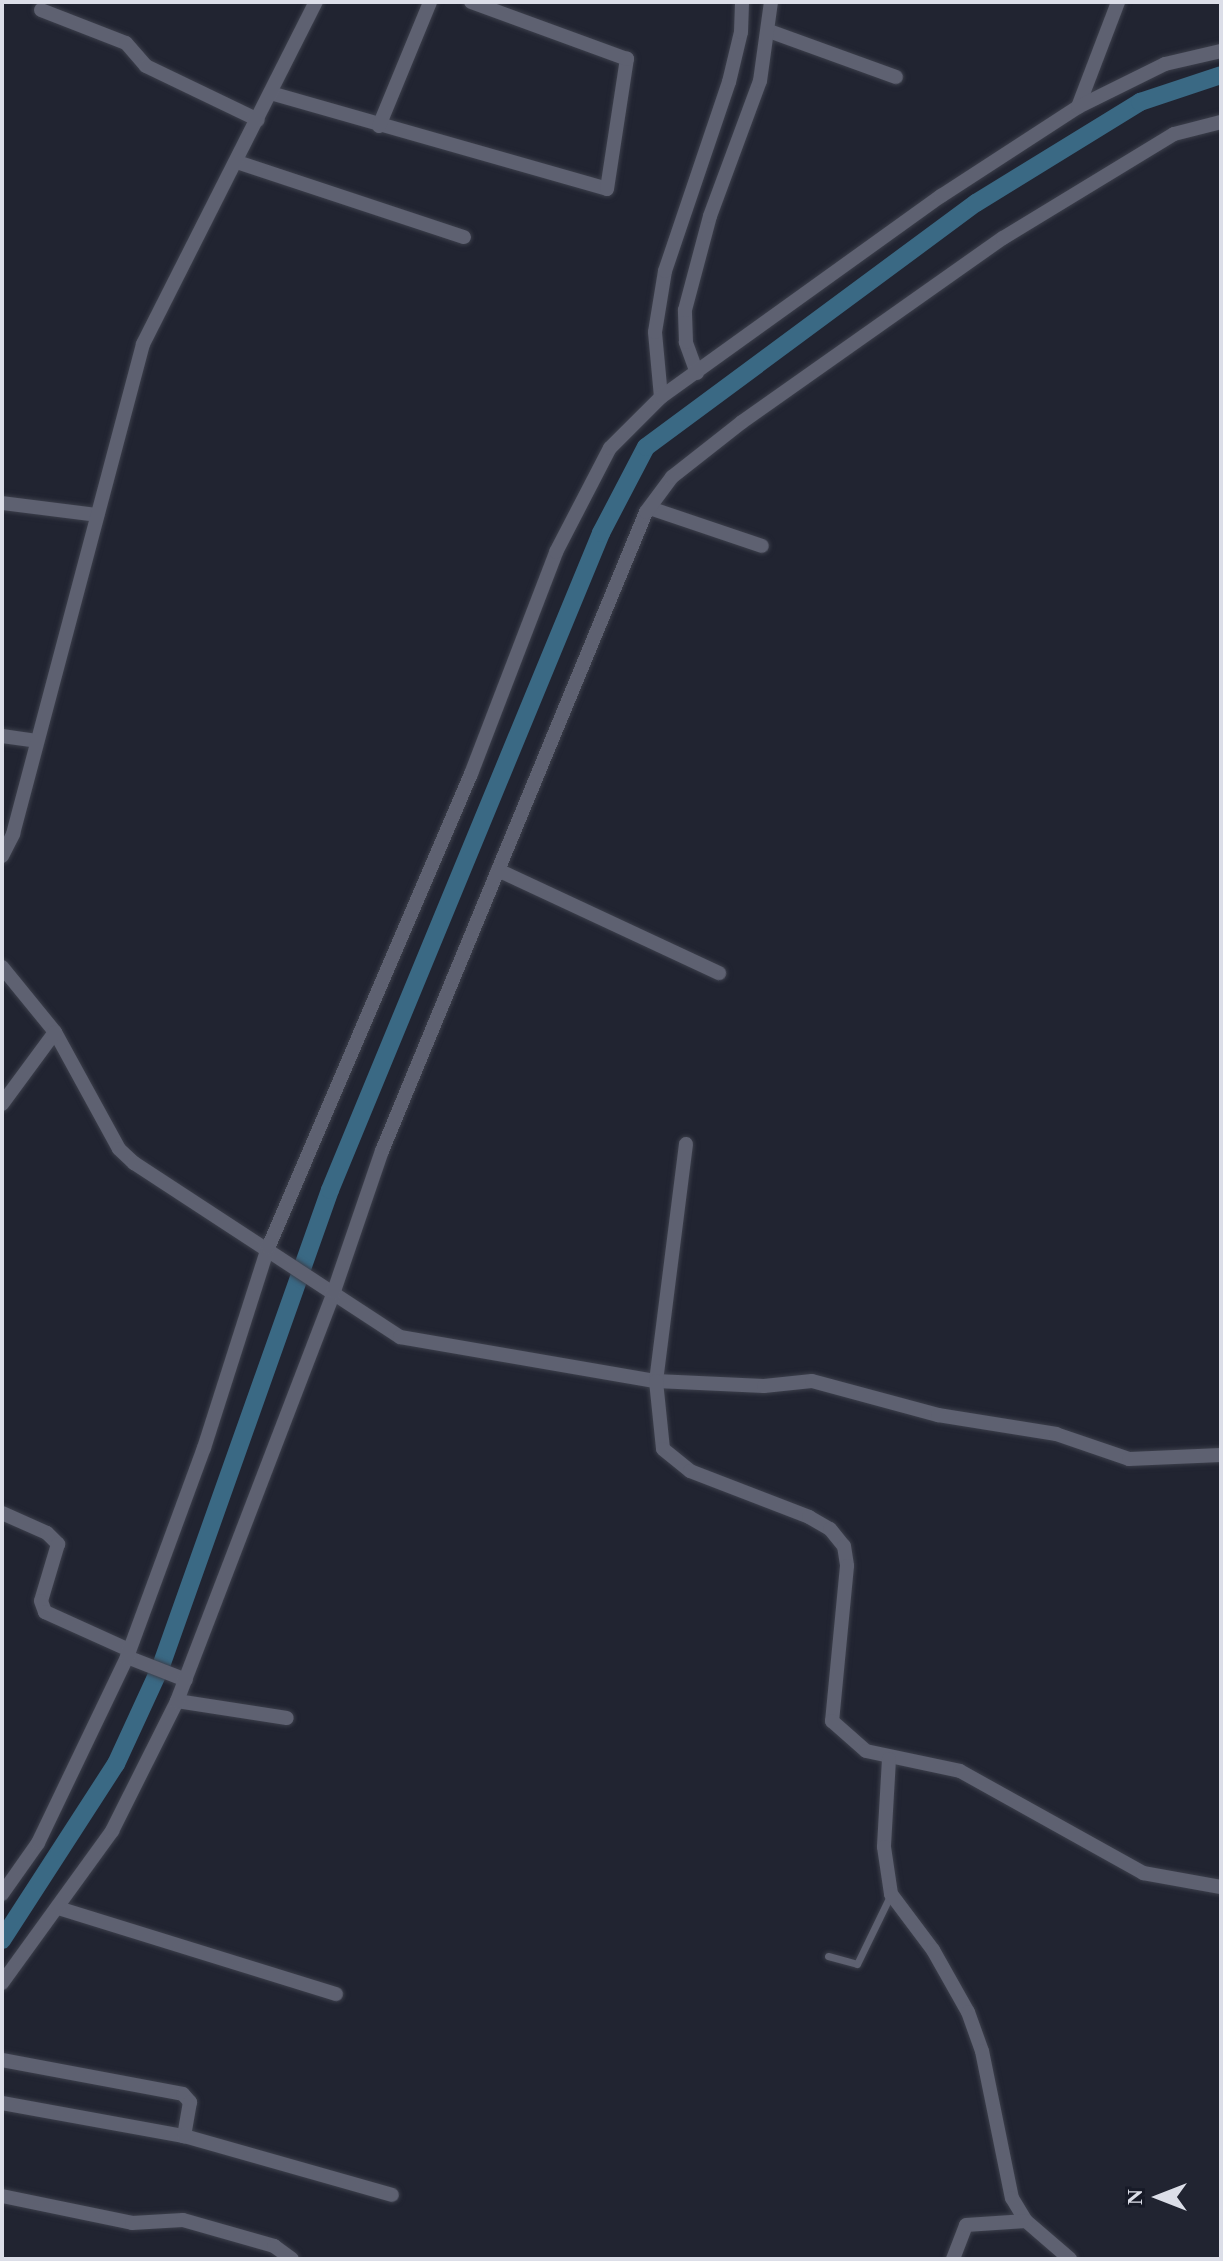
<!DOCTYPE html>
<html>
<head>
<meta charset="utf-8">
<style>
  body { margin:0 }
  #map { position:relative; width:1223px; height:2261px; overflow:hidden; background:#212431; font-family:"Times New Roman",serif }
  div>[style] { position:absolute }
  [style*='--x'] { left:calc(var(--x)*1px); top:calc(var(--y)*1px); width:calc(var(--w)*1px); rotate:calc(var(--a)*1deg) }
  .canal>* { height:18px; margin:-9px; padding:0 9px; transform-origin:9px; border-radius:9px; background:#3a6984 }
  .roads { filter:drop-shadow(0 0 2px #3c3f4b) drop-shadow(0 0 2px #3c3f4b) }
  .service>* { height:7px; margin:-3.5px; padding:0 3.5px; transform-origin:3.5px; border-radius:3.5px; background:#5e6171 }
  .minor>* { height:14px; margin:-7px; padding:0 7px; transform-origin:7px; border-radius:7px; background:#5e6171 }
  span { translate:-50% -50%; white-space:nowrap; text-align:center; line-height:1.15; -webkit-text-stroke:8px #171a27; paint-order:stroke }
  .frame { position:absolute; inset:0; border:4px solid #dcdee8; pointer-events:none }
  .north { position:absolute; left:1119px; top:2157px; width:80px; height:80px; -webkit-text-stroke:6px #171a27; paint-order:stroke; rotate:270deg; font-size:22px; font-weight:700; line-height:32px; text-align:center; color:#dcdee8 }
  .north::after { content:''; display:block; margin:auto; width:28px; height:36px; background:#dcdee8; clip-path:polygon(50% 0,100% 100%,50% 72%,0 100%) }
</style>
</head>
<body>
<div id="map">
  <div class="canal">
    <i style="--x:2;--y:1940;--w:210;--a:-57.1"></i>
    <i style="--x:116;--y:1764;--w:108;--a:-65.3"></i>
    <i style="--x:161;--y:1666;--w:505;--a:-70.45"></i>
    <i style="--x:330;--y:1190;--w:711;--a:-67.58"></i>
    <i style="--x:601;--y:533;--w:97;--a:-62.4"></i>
    <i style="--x:646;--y:447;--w:410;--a:-36.5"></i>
    <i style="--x:976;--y:203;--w:193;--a:-31.6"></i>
    <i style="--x:1140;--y:102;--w:85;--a:-18.4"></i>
  </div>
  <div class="roads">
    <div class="service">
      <i style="--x:828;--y:1956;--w:30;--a:15"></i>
      <i style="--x:857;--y:1964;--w:76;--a:-64.1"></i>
    </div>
    <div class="minor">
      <i style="--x:41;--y:10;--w:91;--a:21.2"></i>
      <i style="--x:126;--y:43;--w:30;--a:49"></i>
      <i style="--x:146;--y:66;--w:124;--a:25.7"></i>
      <i style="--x:769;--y:31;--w:135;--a:19.9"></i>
      <i style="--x:274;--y:94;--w:346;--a:15.9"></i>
      <i style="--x:607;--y:189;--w:132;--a:-81.3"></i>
      <i style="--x:627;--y:59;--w:166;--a:-159.9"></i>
      <i style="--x:1078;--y:107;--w:112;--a:-69.1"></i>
      <i style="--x:379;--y:126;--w:134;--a:-67.6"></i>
      <i style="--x:237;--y:162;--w:239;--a:18.3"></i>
      <i style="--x:697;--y:373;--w:33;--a:-110"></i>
      <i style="--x:686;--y:342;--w:32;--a:-92"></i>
      <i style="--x:685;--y:310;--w:97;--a:-75.1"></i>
      <i style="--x:710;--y:216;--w:144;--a:-69.7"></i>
      <i style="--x:760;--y:81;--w:80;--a:-82.1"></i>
      <i style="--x:661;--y:397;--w:65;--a:-95.3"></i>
      <i style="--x:655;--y:332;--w:62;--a:-80.7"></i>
      <i style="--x:665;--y:271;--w:200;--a:-71.3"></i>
      <i style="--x:729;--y:82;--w:51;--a:-76.5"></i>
      <i style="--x:741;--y:32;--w:30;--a:-88"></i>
      <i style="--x:2;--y:503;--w:96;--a:7.2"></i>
      <i style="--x:650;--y:508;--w:118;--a:18.7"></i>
      <i style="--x:2;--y:736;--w:35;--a:8"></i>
      <i style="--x:2;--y:856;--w:25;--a:-63"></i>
      <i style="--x:13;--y:834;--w:507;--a:-75.14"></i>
      <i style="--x:143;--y:344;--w:383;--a:-63.2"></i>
      <i style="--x:498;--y:870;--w:244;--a:25"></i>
      <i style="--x:2;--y:967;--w:84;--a:50.8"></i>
      <i style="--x:55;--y:1032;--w:133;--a:61.3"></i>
      <i style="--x:119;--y:1149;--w:21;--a:43"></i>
      <i style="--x:134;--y:1163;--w:318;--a:33.2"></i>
      <i style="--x:400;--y:1337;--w:260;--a:9.8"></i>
      <i style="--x:656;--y:1381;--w:108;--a:2.7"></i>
      <i style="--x:764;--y:1386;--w:48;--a:-5.9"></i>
      <i style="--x:812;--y:1381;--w:131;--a:15.1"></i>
      <i style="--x:938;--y:1415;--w:120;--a:9.1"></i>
      <i style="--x:1056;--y:1434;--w:77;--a:18.9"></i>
      <i style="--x:1129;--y:1459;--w:92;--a:-2.5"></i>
      <i style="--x:2;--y:1104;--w:89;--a:-53.6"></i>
      <i style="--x:686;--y:1144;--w:239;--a:97.2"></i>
      <i style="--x:656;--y:1381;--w:68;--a:84.1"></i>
      <i style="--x:663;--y:1449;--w:35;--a:39"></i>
      <i style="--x:690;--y:1471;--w:128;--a:21.1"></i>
      <i style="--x:809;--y:1517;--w:24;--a:30"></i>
      <i style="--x:830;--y:1529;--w:22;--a:51"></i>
      <i style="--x:844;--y:1546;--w:20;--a:81"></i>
      <i style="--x:847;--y:1566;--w:156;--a:95.5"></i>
      <i style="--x:832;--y:1721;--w:45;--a:41.4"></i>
      <i style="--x:866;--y:1751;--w:96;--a:12"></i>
      <i style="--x:960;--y:1771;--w:210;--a:29.1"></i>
      <i style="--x:1143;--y:1873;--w:79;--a:10.2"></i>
      <i style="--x:2;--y:1513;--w:49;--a:24"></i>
      <i style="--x:47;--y:1533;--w:16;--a:45"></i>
      <i style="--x:58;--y:1544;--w:59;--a:106.6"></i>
      <i style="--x:41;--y:1601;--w:12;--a:70"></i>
      <i style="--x:45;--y:1612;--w:92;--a:24.3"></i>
      <i style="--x:127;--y:1657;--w:63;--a:21.3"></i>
      <i style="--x:177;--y:1701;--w:111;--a:8.8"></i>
      <i style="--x:889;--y:1759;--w:88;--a:93.3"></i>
      <i style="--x:884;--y:1847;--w:48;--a:81.5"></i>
      <i style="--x:891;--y:1894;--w:70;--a:53.1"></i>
      <i style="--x:933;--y:1950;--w:71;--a:60.6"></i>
      <i style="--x:968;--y:2012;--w:41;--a:70.3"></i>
      <i style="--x:982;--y:2051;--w:150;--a:78.5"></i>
      <i style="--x:1012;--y:2198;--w:27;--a:59"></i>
      <i style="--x:1026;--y:2221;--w:58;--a:40.8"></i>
      <i style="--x:2;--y:1894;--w:62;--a:-54.8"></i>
      <i style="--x:38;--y:1843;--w:206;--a:-64.4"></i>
      <i style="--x:127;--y:1657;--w:223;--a:-69.8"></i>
      <i style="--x:204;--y:1448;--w:210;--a:-72.3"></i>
      <i style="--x:268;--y:1248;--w:516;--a:-66.82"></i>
      <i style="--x:471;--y:774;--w:238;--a:-69"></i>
      <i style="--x:556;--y:552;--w:117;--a:-62.6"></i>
      <i style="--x:610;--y:448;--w:72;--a:-45"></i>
      <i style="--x:661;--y:397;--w:345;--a:-35.7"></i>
      <i style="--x:941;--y:196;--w:163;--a:-33"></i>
      <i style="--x:1078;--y:107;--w:97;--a:-26.3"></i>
      <i style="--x:1165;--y:64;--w:57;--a:-13.1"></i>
      <i style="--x:58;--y:1908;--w:291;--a:17.2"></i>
      <i style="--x:2;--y:1983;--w:188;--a:-54.1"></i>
      <i style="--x:112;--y:1831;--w:145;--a:-63.4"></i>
      <i style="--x:177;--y:1701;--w:439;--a:-69"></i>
      <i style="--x:334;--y:1291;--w:148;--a:-71.1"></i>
      <i style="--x:382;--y:1151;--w:691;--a:-67.55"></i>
      <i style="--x:646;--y:512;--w:44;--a:-53.4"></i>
      <i style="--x:672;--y:477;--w:89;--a:-38.2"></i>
      <i style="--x:742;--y:422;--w:319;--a:-35.2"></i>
      <i style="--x:1003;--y:238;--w:200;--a:-31.3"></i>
      <i style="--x:1174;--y:134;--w:49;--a:-14.3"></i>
      <i style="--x:2;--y:2060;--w:184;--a:10.6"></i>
      <i style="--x:183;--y:2094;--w:11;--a:49"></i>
      <i style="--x:190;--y:2102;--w:35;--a:100"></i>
      <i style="--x:2;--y:2103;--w:185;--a:10.3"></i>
      <i style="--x:184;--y:2136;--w:216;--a:15.8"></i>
      <i style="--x:2;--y:2196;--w:133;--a:11.7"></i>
      <i style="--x:132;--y:2223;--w:51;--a:-3.4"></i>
      <i style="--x:183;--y:2220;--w:95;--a:15.9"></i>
      <i style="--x:274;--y:2246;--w:22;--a:36"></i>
      <i style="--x:953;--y:2259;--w:36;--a:-69"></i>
      <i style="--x:966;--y:2225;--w:60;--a:-3.8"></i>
    </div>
  </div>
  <div class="frame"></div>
  <div class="north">N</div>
</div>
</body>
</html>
